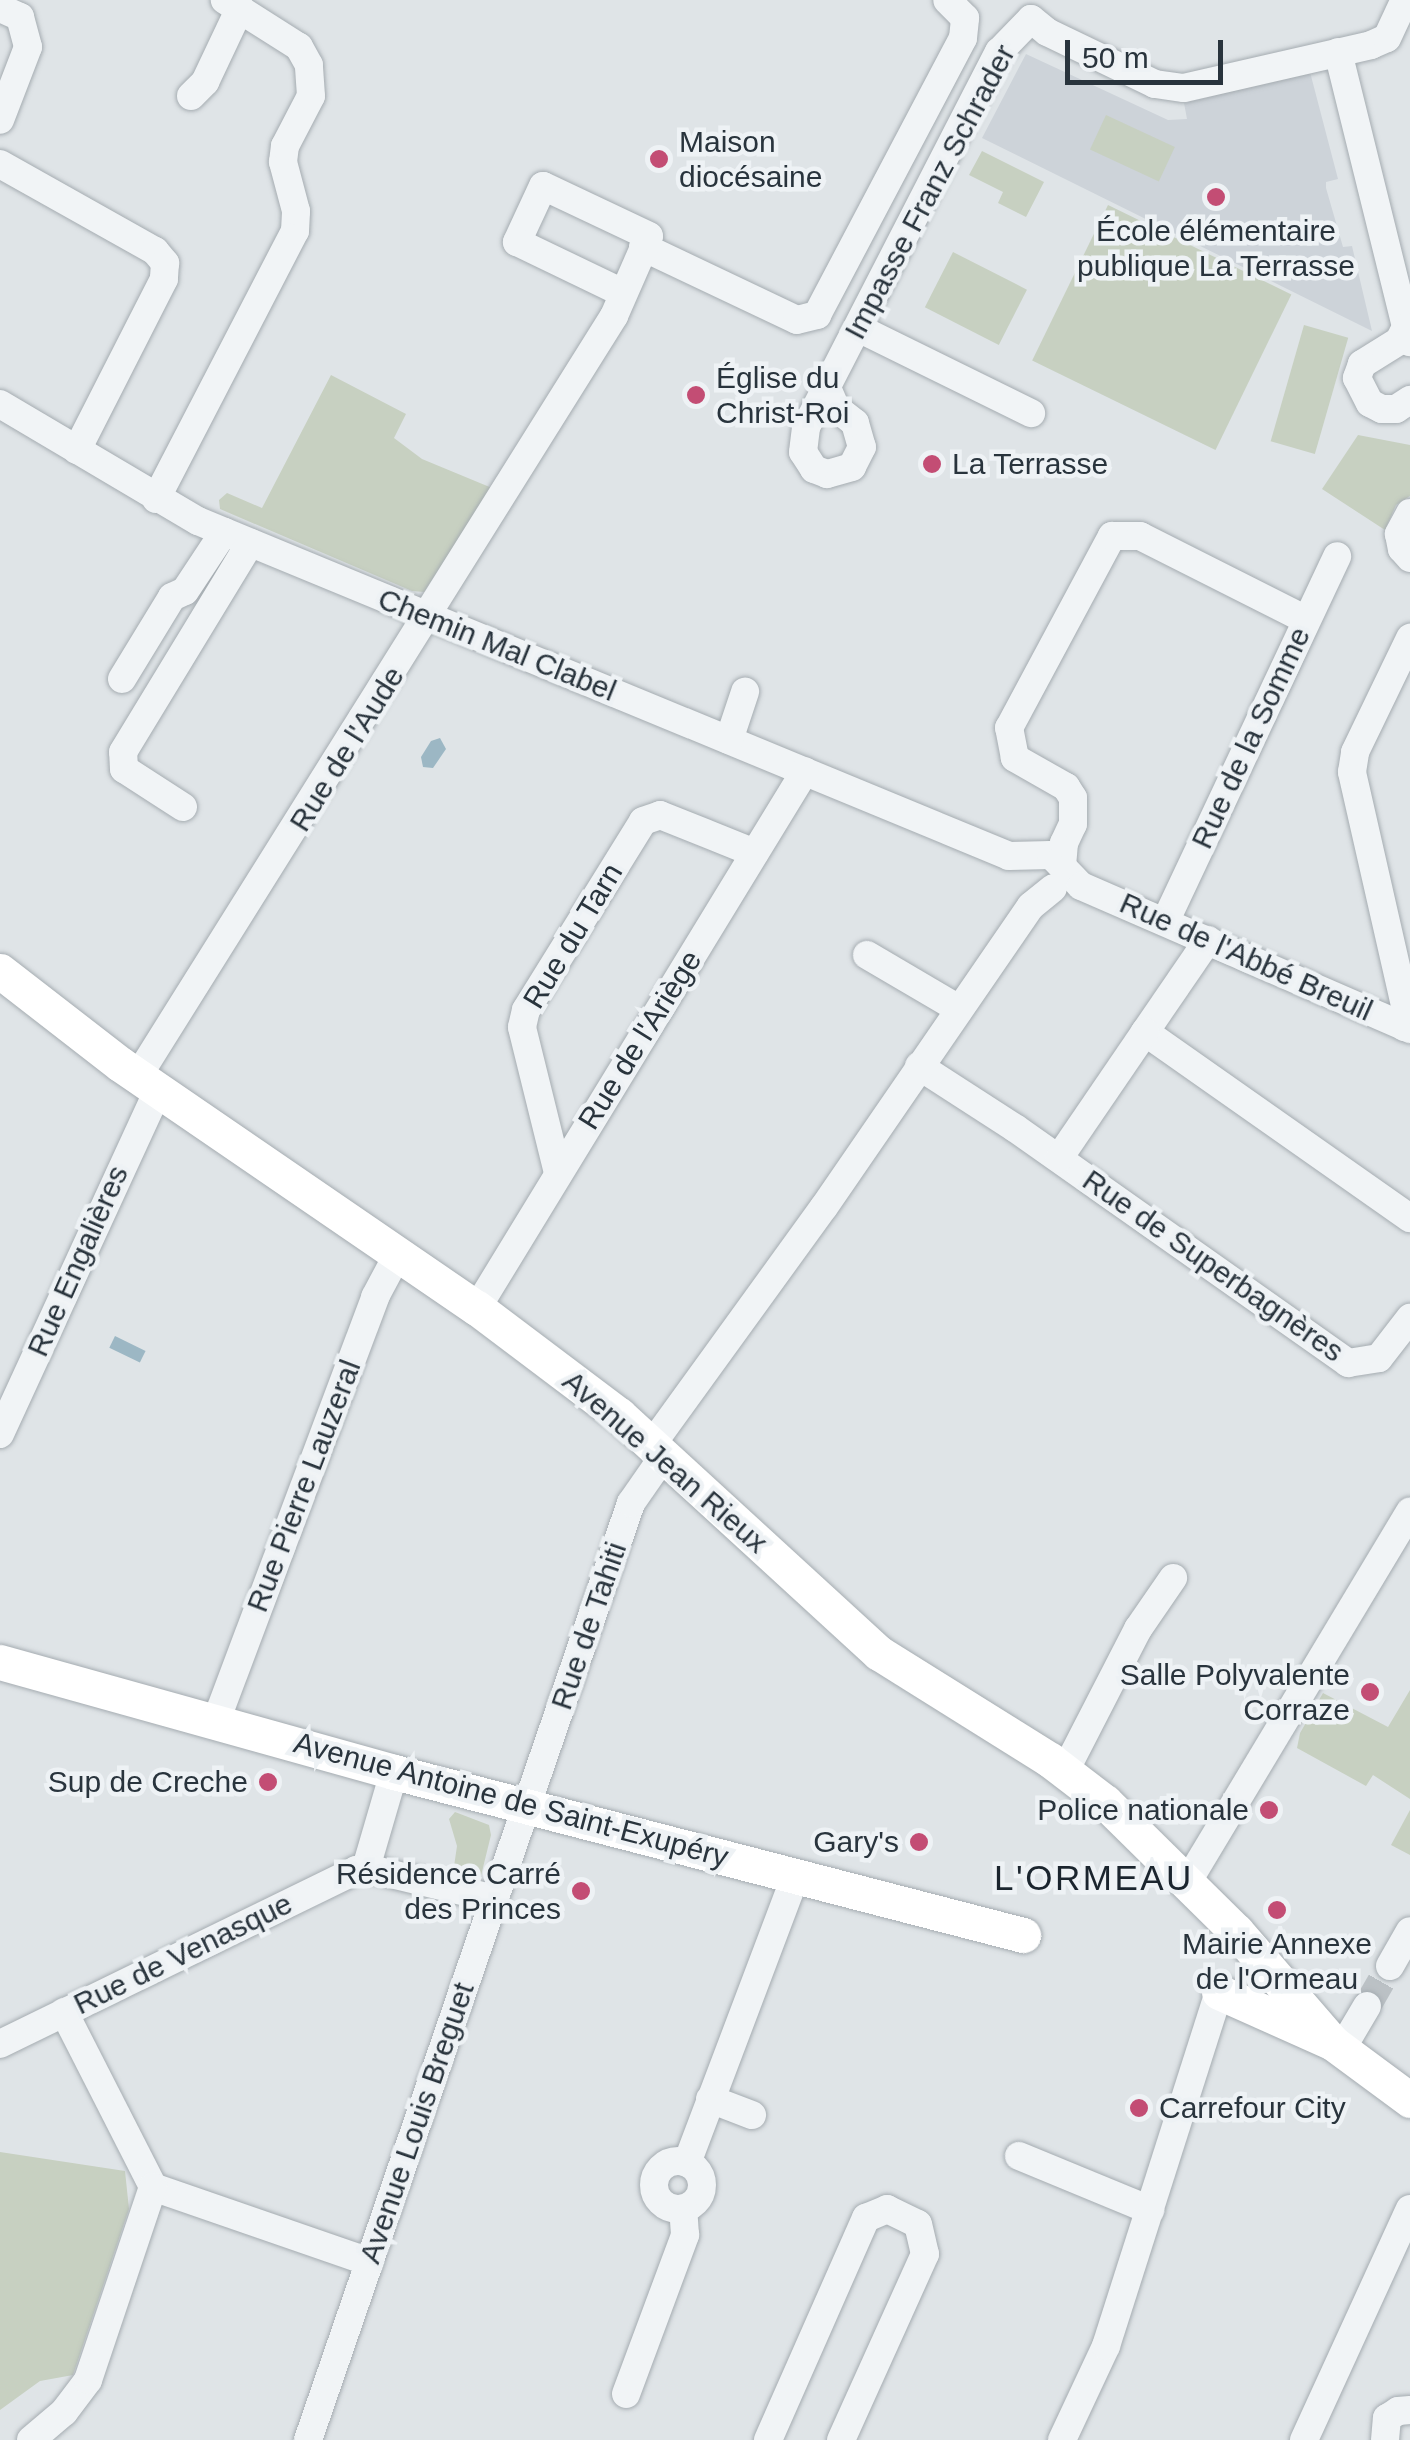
<!DOCTYPE html>
<html>
<head>
<meta charset="utf-8">
<style>
  body { margin:0 }
  #map { position:relative; width:1410px; height:2440px; overflow:hidden; background:#dfe4e7; font-family:Helvetica,sans-serif }
  div>[style] { position:absolute }
  [style*='--x'] { left:calc(var(--x)*1px); top:calc(var(--y)*1px); width:calc(var(--w)*1px); rotate:calc(var(--a)*1deg) }
  .built>* { inset:0; background:#cdd3d9 }
  .green>* { inset:0; background:#c7d0c1; transform-origin:0 0 }
  .water>* { inset:0; background:#9cb7c4; transform-origin:0 0 }
  .minor-tunnel>* { height:28px; margin-top:-14px; transform-origin:0; background:repeating-linear-gradient(90deg,#bbc1c5 0 28px,transparent 0 42px) }
  .roads { filter:drop-shadow(0 0 2px #a5acb1) drop-shadow(0 0 2px #a5acb1) }
  .minor>* { height:28px; margin:-14px; padding:0 14px; transform-origin:14px; border-radius:14px; background:#f1f4f6 }
  .minor>.ring { margin:-14px; padding:0; box-sizing:content-box; background:none; border:28px solid #f1f4f6; border-radius:50% }
  .major>* { height:35px; margin:-17.5px; padding:0 17.5px; transform-origin:17.5px; border-radius:17.5px; background:#fff }
  .dots>* { width:28px; height:28px; translate:-50% -50%; box-sizing:border-box; border:5px solid #eef2f5; border-radius:50% }
  span { translate:-50% -50%; white-space:nowrap; text-align:center; line-height:1.15; -webkit-text-stroke:9px #eef2f5; paint-order:stroke }
  .poi-label { font-size:30px; color:#29343d }
  .left { translate:0 -50%; text-align:left }
  .right { translate:-100% -50%; text-align:right }
  .street-label { font-size:30px; color:#29343d }
  .quarter-label { font-size:35px; color:#1b252e; letter-spacing:2.5px }
  .scale { position:absolute; left:1065px; top:40px; width:158px; height:45px; box-sizing:border-box; border:5px solid #29343d; border-top:0; padding-left:12px; font-size:30px; line-height:35px; white-space:nowrap; color:#29343d; -webkit-text-stroke:8px #eef2f5; paint-order:stroke }
</style>
</head>
<body>
<div id="map">
  <div class="built">
    <i style="clip-path:polygon(1026px 54px,1168px 120px,1187px 119px,1184px 103px,1310px 72px,1338px 179px,1326px 182px,1326px 188px,1343px 247px,1352px 246px,1372px 331px,982px 138px)"></i>
  </div>
  <div class="green">
    <i style="left:1106px;top:115px;width:76px;height:38px;rotate:25deg"></i>
    <i style="clip-path:polygon(982px 151px,1044px 182px,1026px 217px,998px 203px,1003px 192px,969px 175px)"></i>
    <i style="left:1108px;top:205px;width:204px;height:173px;rotate:26deg"></i>
    <i style="left:953px;top:252px;width:83px;height:62px;rotate:27deg"></i>
    <i style="left:1304px;top:325px;width:46px;height:121px;rotate:16deg"></i>
    <i style="clip-path:polygon(331px 375px,406px 414px,394px 438px,422px 459px,492px 488px,424px 592px,412px 591px,220px 509px,219px 500px,227px 493px,262px 508px)"></i>
    <i style="clip-path:polygon(1358px 435px,1410px 445px,1410px 496px,1396px 505px,1385px 530px,1322px 489px)"></i>
    <i style="clip-path:polygon(1410px 1690px,1410px 1799px,1373px 1775px,1366px 1786px,1297px 1748px,1300px 1733px,1323px 1693px,1388px 1727px)"></i>
    <i style="clip-path:polygon(1410px 1810px,1410px 1855px,1391px 1845px)"></i>
    <i style="clip-path:polygon(455px 1812px,489px 1825px,491px 1835px,478px 1888px,452px 1880px,457px 1846px,449px 1819px)"></i>
    <i style="clip-path:polygon(0 2152px,125px 2171px,129px 2209px,73px 2375px,40px 2381px,0 2410px)"></i>
  </div>
  <div class="water">
    <i style="clip-path:polygon(440px 738px,446px 749px,433px 768px,423px 767px,421px 757px,431px 741px)"></i>
    <i style="left:115px;top:1336px;width:34px;height:13px;rotate:26deg"></i>
  </div>
  <div class="minor-tunnel">
    <i style="--x:1367;--y:2006;--w:46;--a:-60.1"></i>
  </div>
  <div class="roads">
    <div class="minor">
      <i style="--x:0;--y:8;--w:22;--a:24"></i>
      <i style="--x:20;--y:17;--w:31;--a:75"></i>
      <i style="--x:28;--y:47;--w:78;--a:111"></i>
      <i style="--x:1031;--y:19;--w:21;--a:39"></i>
      <i style="--x:1047;--y:32;--w:120;--a:25.7"></i>
      <i style="--x:1155;--y:84;--w:29;--a:8"></i>
      <i style="--x:1184;--y:88;--w:192;--a:-12.9"></i>
      <i style="--x:1371;--y:45;--w:17;--a:-24"></i>
      <i style="--x:1387;--y:38;--w:40;--a:-65"></i>
      <i style="--x:1338;--y:52;--w:299;--a:76.1"></i>
      <i style="--x:191;--y:96;--w:20;--a:-45"></i>
      <i style="--x:205;--y:82;--w:82;--a:-64.7"></i>
      <i style="--x:0;--y:164;--w:178;--a:29.3"></i>
      <i style="--x:155;--y:251;--w:16;--a:50"></i>
      <i style="--x:165;--y:263;--w:16;--a:94"></i>
      <i style="--x:164;--y:279;--w:192;--a:117"></i>
      <i style="--x:643;--y:247;--w:170;--a:25.4"></i>
      <i style="--x:797;--y:320;--w:21;--a:-14"></i>
      <i style="--x:817;--y:315;--w:313;--a:-62.2"></i>
      <i style="--x:963;--y:38;--w:20;--a:-84"></i>
      <i style="--x:965;--y:18;--w:25;--a:-135"></i>
      <i style="--x:1406;--y:327;--w:16;--a:117"></i>
      <i style="--x:1399;--y:341;--w:44;--a:148.1"></i>
      <i style="--x:1362;--y:364;--w:15;--a:110"></i>
      <i style="--x:1357;--y:378;--w:28;--a:63"></i>
      <i style="--x:1370;--y:403;--w:13;--a:27"></i>
      <i style="--x:1382;--y:409;--w:14;--a:0"></i>
      <i style="--x:1396;--y:409;--w:17;--a:-33"></i>
      <i style="--x:858;--y:328;--w:193;--a:26.2"></i>
      <i style="--x:827;--y:388;--w:22;--a:66"></i>
      <i style="--x:836;--y:408;--w:24;--a:38"></i>
      <i style="--x:855;--y:423;--w:25;--a:74"></i>
      <i style="--x:862;--y:447;--w:22;--a:117"></i>
      <i style="--x:852;--y:467;--w:26;--a:164"></i>
      <i style="--x:827;--y:474;--w:14;--a:-159"></i>
      <i style="--x:814;--y:469;--w:20;--a:-123"></i>
      <i style="--x:803;--y:452;--w:25;--a:-83"></i>
      <i style="--x:806;--y:427;--w:422;--a:-62.8"></i>
      <i style="--x:999;--y:52;--w:46;--a:-45.9"></i>
      <i style="--x:0;--y:404;--w:230;--a:30.6"></i>
      <i style="--x:198;--y:521;--w:877;--a:22.44"></i>
      <i style="--x:1009;--y:856;--w:42;--a:-1.4"></i>
      <i style="--x:1051;--y:855;--w:43;--a:45.9"></i>
      <i style="--x:1081;--y:886;--w:359;--a:23.5"></i>
      <i style="--x:156;--y:499;--w:302;--a:-62.6"></i>
      <i style="--x:295;--y:231;--w:20;--a:-87"></i>
      <i style="--x:296;--y:211;--w:51;--a:-104.9"></i>
      <i style="--x:283;--y:162;--w:16;--a:-83"></i>
      <i style="--x:285;--y:146;--w:56;--a:-62.5"></i>
      <i style="--x:311;--y:96;--w:31;--a:-94"></i>
      <i style="--x:309;--y:65;--w:21;--a:-119"></i>
      <i style="--x:299;--y:47;--w:88;--a:-147.6"></i>
      <i style="--x:1410;--y:513;--w:24;--a:118"></i>
      <i style="--x:1399;--y:534;--w:15;--a:79"></i>
      <i style="--x:1402;--y:549;--w:12;--a:48"></i>
      <i style="--x:122;--y:679;--w:96;--a:-58.6"></i>
      <i style="--x:172;--y:597;--w:14;--a:-25"></i>
      <i style="--x:185;--y:591;--w:71;--a:-56.5"></i>
      <i style="--x:729;--y:740;--w:51;--a:-71.6"></i>
      <i style="--x:183;--y:807;--w:70;--a:-147.2"></i>
      <i style="--x:124;--y:769;--w:17;--a:-93"></i>
      <i style="--x:123;--y:752;--w:245;--a:-58.7"></i>
      <i style="--x:1062;--y:866;--w:23;--a:-85"></i>
      <i style="--x:1064;--y:843;--w:21;--a:-65"></i>
      <i style="--x:1073;--y:824;--w:26;--a:-90"></i>
      <i style="--x:1073;--y:798;--w:13;--a:-122"></i>
      <i style="--x:1066;--y:787;--w:59;--a:-150.4"></i>
      <i style="--x:1015;--y:758;--w:31;--a:-101"></i>
      <i style="--x:1009;--y:728;--w:218;--a:-61.8"></i>
      <i style="--x:1112;--y:536;--w:28;--a:0"></i>
      <i style="--x:1140;--y:536;--w:186;--a:26.8"></i>
      <i style="--x:1166;--y:920;--w:402;--a:-64.8"></i>
      <i style="--x:1208;--y:940;--w:112;--a:124.4"></i>
      <i style="--x:1145;--y:1032;--w:324;--a:35.1"></i>
      <i style="--x:867;--y:955;--w:107;--a:30.4"></i>
      <i style="--x:1404;--y:1027;--w:17;--a:-83"></i>
      <i style="--x:1406;--y:1010;--w:244;--a:-102.8"></i>
      <i style="--x:1352;--y:772;--w:20;--a:-81"></i>
      <i style="--x:1355;--y:752;--w:127;--a:-64.2"></i>
      <i style="--x:919;--y:1066;--w:114;--a:32.9"></i>
      <i style="--x:1015;--y:1128;--w:408;--a:35.2"></i>
      <i style="--x:1348;--y:1363;--w:31;--a:-9"></i>
      <i style="--x:1379;--y:1358;--w:51;--a:-52.2"></i>
      <i style="--x:138;--y:1076;--w:897;--a:-57.94"></i>
      <i style="--x:614;--y:316;--w:87;--a:-66.4"></i>
      <i style="--x:649;--y:236;--w:117;--a:-154.7"></i>
      <i style="--x:543;--y:186;--w:62;--a:114.9"></i>
      <i style="--x:517;--y:242;--w:115;--a:25.7"></i>
      <i style="--x:1059;--y:1158;--w:153;--a:-55.7"></i>
      <i style="--x:558;--y:1173;--w:150;--a:-103.9"></i>
      <i style="--x:522;--y:1027;--w:17;--a:-77"></i>
      <i style="--x:526;--y:1010;--w:222;--a:-58.2"></i>
      <i style="--x:643;--y:821;--w:18;--a:-19"></i>
      <i style="--x:660;--y:815;--w:102;--a:21.8"></i>
      <i style="--x:477;--y:1308;--w:629;--a:-58.58"></i>
      <i style="--x:0;--y:1434;--w:379;--a:-65.3"></i>
      <i style="--x:653;--y:1443;--w:291;--a:-54.1"></i>
      <i style="--x:824;--y:1207;--w:365;--a:-55.5"></i>
      <i style="--x:1031;--y:906;--w:28;--a:-39"></i>
      <i style="--x:216;--y:1721;--w:453;--a:-69.4"></i>
      <i style="--x:375;--y:1297;--w:49;--a:-61.9"></i>
      <i style="--x:1065;--y:1771;--w:160;--a:-62.8"></i>
      <i style="--x:1138;--y:1629;--w:62;--a:-55.5"></i>
      <i style="--x:366;--y:1868;--w:100;--a:-73.7"></i>
      <i style="--x:1188;--y:1881;--w:431;--a:-59"></i>
      <i style="--x:1390;--y:1966;--w:40;--a:-60.3"></i>
      <i style="--x:64;--y:2012;--w:196;--a:63"></i>
      <i style="--x:153;--y:2187;--w:229;--a:19.1"></i>
      <i style="--x:0;--y:2044;--w:396;--a:-26"></i>
      <i style="--x:356;--y:1870;--w:10;--a:-11"></i>
      <i style="--x:366;--y:1868;--w:133;--a:13.5"></i>
      <i style="--x:1341;--y:2050;--w:51;--a:-59.4"></i>
      <i style="--x:710;--y:2099;--w:45;--a:20.9"></i>
      <i style="--x:1019;--y:2156;--w:142;--a:22.4"></i>
      <i class="ring" style="left:654px;top:2161px;width:20px;height:20px"></i>
      <i style="--x:687;--y:2163;--w:308;--a:-69.3"></i>
      <i style="--x:626;--y:2394;--w:170;--a:-69.6"></i>
      <i style="--x:685;--y:2235;--w:26;--a:-94"></i>
      <i style="--x:31;--y:2440;--w:43;--a:-40.3"></i>
      <i style="--x:64;--y:2412;--w:40;--a:-53"></i>
      <i style="--x:88;--y:2380;--w:204;--a:-71.4"></i>
      <i style="--x:308;--y:2440;--w:991;--a:-70.98"></i>
      <i style="--x:631;--y:1503;--w:60;--a:-55.2"></i>
      <i style="--x:768;--y:2440;--w:243;--a:-66.2"></i>
      <i style="--x:866;--y:2218;--w:23;--a:-23"></i>
      <i style="--x:887;--y:2209;--w:34;--a:26"></i>
      <i style="--x:918;--y:2224;--w:31;--a:77"></i>
      <i style="--x:925;--y:2254;--w:204;--a:114.3"></i>
      <i style="--x:1062;--y:2440;--w:104;--a:-64.9"></i>
      <i style="--x:1106;--y:2346;--w:372;--a:-72.3"></i>
      <i style="--x:1304;--y:2440;--w:254;--a:-65.4"></i>
      <i style="--x:1385;--y:2440;--w:22;--a:-85"></i>
      <i style="--x:1387;--y:2418;--w:13;--a:-32"></i>
      <i style="--x:1398;--y:2411;--w:12;--a:-5"></i>
    </div>
    <div class="major">
      <i style="--x:0;--y:971;--w:152;--a:37.8"></i>
      <i style="--x:120;--y:1064;--w:432;--a:34.4"></i>
      <i style="--x:477;--y:1308;--w:178;--a:37"></i>
      <i style="--x:619;--y:1415;--w:352;--a:42.5"></i>
      <i style="--x:879;--y:1653;--w:202;--a:32"></i>
      <i style="--x:1050;--y:1760;--w:69;--a:37.4"></i>
      <i style="--x:1105;--y:1802;--w:184;--a:44.6"></i>
      <i style="--x:1236;--y:1931;--w:148;--a:49.1"></i>
      <i style="--x:0;--y:1662;--w:409;--a:15.6"></i>
      <i style="--x:394;--y:1772;--w:650;--a:14.53"></i>
      <i style="--x:1219;--y:1992;--w:125;--a:24.1"></i>
      <i style="--x:1333;--y:2043;--w:96;--a:36.5"></i>
    </div>
  </div>
  <div class="dots">
    <i style="left:659px;top:159px;background:#c34d74"></i>
    <i style="left:1216px;top:197px;background:#c34d74"></i>
    <i style="left:696px;top:395px;background:#c34d74"></i>
    <i style="left:932px;top:464px;background:#c34d74"></i>
    <i style="left:1370px;top:1692px;background:#c34d74"></i>
    <i style="left:268px;top:1782px;background:#c34d74"></i>
    <i style="left:1269px;top:1810px;background:#c34d74"></i>
    <i style="left:919px;top:1842px;background:#c34d74"></i>
    <i style="left:581px;top:1891px;background:#c34d74"></i>
    <i style="left:1277px;top:1910px;background:#c34d74"></i>
    <i style="left:1139px;top:2108px;background:#c34d74"></i>
  </div>
  <div class="poi-label">
    <span class="left" style="left:679px;top:159px">Maison<br>diocésaine</span>
    <span style="left:1216px;top:248px">École élémentaire<br>publique La Terrasse</span>
    <span class="left" style="left:716px;top:395px">Église du<br>Christ-Roi</span>
    <span class="left" style="left:952px;top:464px">La Terrasse</span>
    <span class="right" style="left:1350px;top:1692px">Salle Polyvalente<br>Corraze</span>
    <span class="right" style="left:248px;top:1782px">Sup de Creche</span>
    <span class="right" style="left:1249px;top:1810px">Police nationale</span>
    <span class="right" style="left:899px;top:1842px">Gary's</span>
    <span class="right" style="left:561px;top:1891px">Résidence Carré<br>des Princes</span>
    <span style="left:1277px;top:1961px">Mairie Annexe<br>de l'Ormeau</span>
    <span class="left" style="left:1159px;top:2108px">Carrefour City</span>
  </div>
  <div class="street-label">
    <span style="left:930px;top:192px;rotate:-62deg">Impasse Franz Schrader</span>
    <span style="left:497px;top:645px;rotate:22deg">Chemin Mal Clabel</span>
    <span style="left:1251px;top:738px;rotate:-65deg">Rue de la Somme</span>
    <span style="left:347px;top:749px;rotate:-58deg">Rue de l'Aude</span>
    <span style="left:573px;top:936px;rotate:-59deg">Rue du Tarn</span>
    <span style="left:1246px;top:957px;rotate:24deg">Rue de l'Abbé Breuil</span>
    <span style="left:640px;top:1040px;rotate:-58deg">Rue de l'Ariège</span>
    <span style="left:78px;top:1261px;rotate:-66deg">Rue Engalières</span>
    <span style="left:1213px;top:1266px;rotate:35deg">Rue de Superbagnères</span>
    <span style="left:665px;top:1462px;rotate:41deg">Avenue Jean Rieux</span>
    <span style="left:304px;top:1486px;rotate:-69deg">Rue Pierre Lauzeral</span>
    <span style="left:589px;top:1626px;rotate:-71deg">Rue de Tahiti</span>
    <span style="left:511px;top:1800px;rotate:15deg">Avenue Antoine de Saint-Exupéry</span>
    <span style="left:183px;top:1954px;rotate:-26deg">Rue de Venasque</span>
    <span style="left:417px;top:2123px;rotate:-71deg">Avenue Louis Breguet</span>
  </div>
  <div class="quarter-label">
    <span style="left:1094px;top:1878px">L'ORMEAU</span>
  </div>
  <div class="scale">50 m</div>
</div>
</body>
</html>
